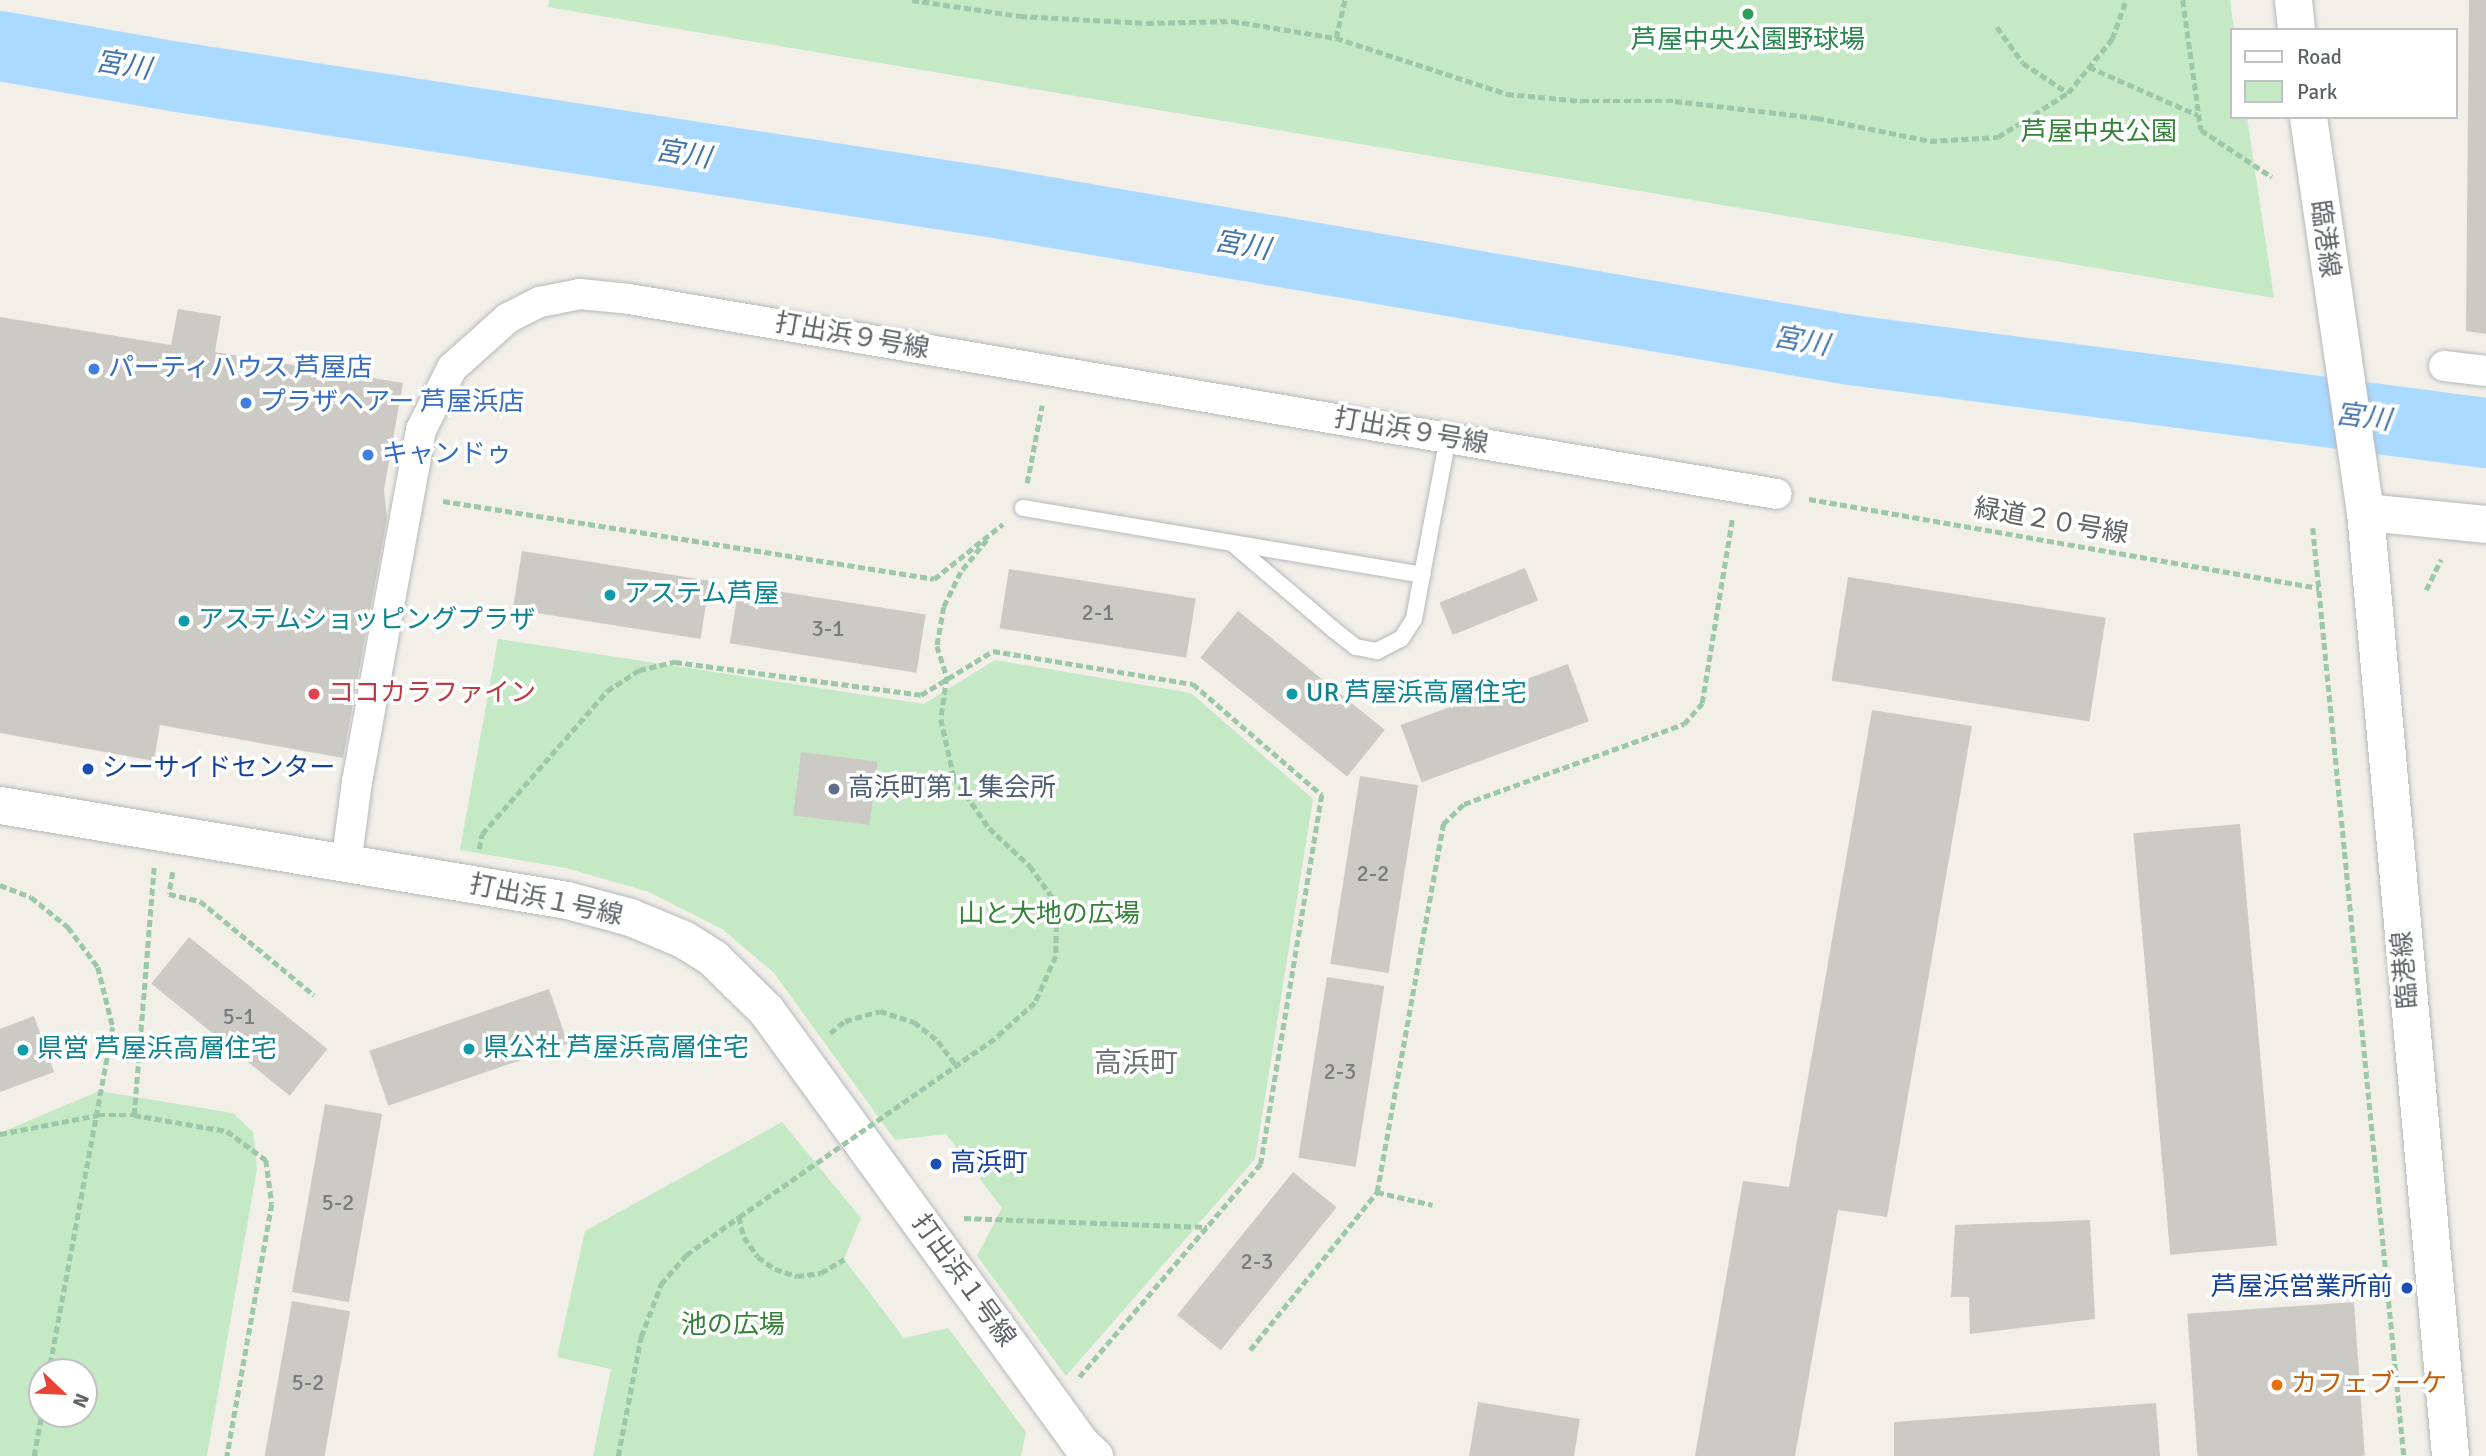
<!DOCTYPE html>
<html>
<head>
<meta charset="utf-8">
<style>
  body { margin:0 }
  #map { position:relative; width:2486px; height:1456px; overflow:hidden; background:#f1efe8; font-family:Signika,"Noto Sans JP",sans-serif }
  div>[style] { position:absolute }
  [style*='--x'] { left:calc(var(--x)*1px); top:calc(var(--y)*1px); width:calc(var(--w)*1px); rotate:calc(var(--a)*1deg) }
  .green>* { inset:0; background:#c5e8c5 }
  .river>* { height:70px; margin:-35px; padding:0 35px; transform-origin:35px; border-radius:35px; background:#aadaff }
  .building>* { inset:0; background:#cccac5; transform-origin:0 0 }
  .path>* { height:4.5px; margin-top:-2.25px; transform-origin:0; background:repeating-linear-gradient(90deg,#9cc7a9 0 7px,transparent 0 10.5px) }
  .roads { filter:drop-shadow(0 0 2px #b5b8bc) drop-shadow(0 0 2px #b5b8bc) }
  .service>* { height:16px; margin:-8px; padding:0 8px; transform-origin:8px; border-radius:8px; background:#fff }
  .minor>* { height:30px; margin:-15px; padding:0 15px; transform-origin:15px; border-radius:15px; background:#fff }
  .tertiary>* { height:37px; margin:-18.5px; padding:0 18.5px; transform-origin:18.5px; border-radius:18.5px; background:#fff }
  .path-bridge>* { height:4.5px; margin-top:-2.25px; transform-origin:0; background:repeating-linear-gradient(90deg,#9cc7a9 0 7px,transparent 0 10.5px) }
  .dots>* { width:19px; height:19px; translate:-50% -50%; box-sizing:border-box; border:4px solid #fff; border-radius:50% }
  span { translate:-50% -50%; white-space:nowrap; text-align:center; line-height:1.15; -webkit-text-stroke:7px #fff; paint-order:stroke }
  .number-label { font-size:23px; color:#7a7d7f }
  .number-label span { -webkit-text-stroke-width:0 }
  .leisure-label { font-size:26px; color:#27864d }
  .park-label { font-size:26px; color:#348238 }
  .street-label { font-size:26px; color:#5f6368 }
  .shop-label { font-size:26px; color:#366cbe }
  .left { translate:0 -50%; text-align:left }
  .culture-label { font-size:26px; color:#0d838f }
  .health-label { font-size:26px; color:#be3a42 }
  .transit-label { font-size:26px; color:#164399 }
  .right { translate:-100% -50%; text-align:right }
  .service-label { font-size:26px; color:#4e5e75 }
  .food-label { font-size:26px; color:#c56008 }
  .water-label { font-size:28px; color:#4174aa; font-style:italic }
  .neighbourhood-label { font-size:28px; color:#70757a }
  .legend { position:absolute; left:2230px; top:28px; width:228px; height:91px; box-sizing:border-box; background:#fff; border:2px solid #bfc1c3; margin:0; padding:9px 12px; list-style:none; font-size:21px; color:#5f6368 }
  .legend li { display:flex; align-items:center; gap:14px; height:35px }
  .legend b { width:35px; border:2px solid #bfc1c3 }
  .north { position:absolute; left:28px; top:1358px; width:70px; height:70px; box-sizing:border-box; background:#fff; border:2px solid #bfc1c3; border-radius:50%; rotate:113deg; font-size:19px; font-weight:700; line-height:28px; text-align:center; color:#5f6368 }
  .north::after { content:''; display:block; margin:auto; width:24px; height:32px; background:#ea4335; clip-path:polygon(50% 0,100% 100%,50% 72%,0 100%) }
</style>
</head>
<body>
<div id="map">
  <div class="green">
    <i style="clip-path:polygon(549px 0,2230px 0,2234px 30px,2232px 117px,2247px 117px,2274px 298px,548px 7px)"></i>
    <i style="clip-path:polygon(498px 639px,924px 704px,995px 660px,1191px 693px,1313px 799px,1255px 1159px,1066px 1376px,977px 1256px,1002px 1208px,946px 1134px,895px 1140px,774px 973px,722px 929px,649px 892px,566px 868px,460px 850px)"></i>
    <i style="clip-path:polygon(evenodd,99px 1091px,233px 1113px,253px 1132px,257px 1168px,207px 1456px,0 1456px,0 1133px,99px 1091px,42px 1372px,84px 1372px,84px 1414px,42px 1414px,42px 1372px)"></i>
    <i style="clip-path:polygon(782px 1122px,861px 1218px,844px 1259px,904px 1338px,948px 1328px,1026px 1432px,1021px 1456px,593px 1456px,611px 1369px,557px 1357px,585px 1231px)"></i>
  </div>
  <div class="river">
    <i style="--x:0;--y:46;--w:181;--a:9.9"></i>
    <i style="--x:178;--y:77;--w:834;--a:8.76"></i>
    <i style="--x:1002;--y:204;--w:861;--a:9.76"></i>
    <i style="--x:1851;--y:350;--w:640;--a:7.45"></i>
  </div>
  <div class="building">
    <i style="clip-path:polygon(2469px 0,2486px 0,2486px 334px,2466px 331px)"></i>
    <i style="clip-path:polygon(178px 309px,221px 316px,215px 352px,403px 383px,384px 490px,387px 518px,343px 758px,160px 725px,154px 761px,0 733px,0 317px,171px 345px)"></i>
    <i style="left:522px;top:551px;width:190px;height:59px;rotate:9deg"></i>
    <i style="left:1525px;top:568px;width:35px;height:92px;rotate:68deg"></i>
    <i style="left:1009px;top:569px;width:189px;height:60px;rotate:9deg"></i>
    <i style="left:1848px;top:577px;width:261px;height:105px;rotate:9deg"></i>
    <i style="left:739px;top:585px;width:189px;height:59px;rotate:9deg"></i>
    <i style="left:1238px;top:611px;width:189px;height:60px;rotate:39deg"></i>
    <i style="left:1568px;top:664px;width:61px;height:178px;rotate:70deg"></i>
    <i style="clip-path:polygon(1872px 710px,1972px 726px,1887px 1217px,1838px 1210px,1795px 1456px,1695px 1456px,1743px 1181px,1789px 1187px)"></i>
    <i style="left:801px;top:752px;width:77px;height:64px;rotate:7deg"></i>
    <i style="left:1360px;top:776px;width:59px;height:190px;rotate:9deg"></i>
    <i style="left:2240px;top:824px;width:423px;height:107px;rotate:85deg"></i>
    <i style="left:189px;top:937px;width:178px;height:60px;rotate:39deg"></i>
    <i style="left:1327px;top:977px;width:58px;height:183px;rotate:9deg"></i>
    <i style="left:549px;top:989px;width:58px;height:190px;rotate:71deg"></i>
    <i style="clip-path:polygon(34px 1016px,54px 1072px,0 1092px,0 1029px)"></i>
    <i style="left:325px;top:1104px;width:58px;height:191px;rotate:10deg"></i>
    <i style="left:1293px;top:1172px;width:56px;height:184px;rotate:39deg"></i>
    <i style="clip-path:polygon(2090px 1220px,2095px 1319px,1970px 1334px,1969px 1297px,1951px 1297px,1955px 1225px)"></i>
    <i style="left:292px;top:1301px;width:59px;height:157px;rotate:10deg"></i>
    <i style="left:2354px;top:1302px;width:154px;height:167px;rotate:86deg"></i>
    <i style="clip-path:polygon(1478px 1402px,1580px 1419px,1574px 1456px,1469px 1456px)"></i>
    <i style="clip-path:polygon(2156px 1403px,2160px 1456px,1894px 1456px,1894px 1422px)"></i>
  </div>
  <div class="path">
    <i style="--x:912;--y:0;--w:109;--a:8.4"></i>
    <i style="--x:1020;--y:16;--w:127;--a:3.2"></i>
    <i style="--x:1147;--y:23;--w:85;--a:-1.3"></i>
    <i style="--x:1232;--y:21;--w:105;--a:9.3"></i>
    <i style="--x:1336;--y:38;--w:180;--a:18.1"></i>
    <i style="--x:1507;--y:94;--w:75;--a:5.3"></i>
    <i style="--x:1582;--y:101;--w:93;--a:0"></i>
    <i style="--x:1675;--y:101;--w:143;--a:6.8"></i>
    <i style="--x:1817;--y:118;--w:115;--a:11.5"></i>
    <i style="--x:1930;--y:141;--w:68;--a:-3.4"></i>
    <i style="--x:1998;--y:137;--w:83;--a:-32.2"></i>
    <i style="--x:2068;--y:93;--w:70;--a:-50.8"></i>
    <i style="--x:2112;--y:39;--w:41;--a:-70.3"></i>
    <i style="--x:2183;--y:0;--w:131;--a:82.1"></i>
    <i style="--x:2201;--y:130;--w:85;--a:33.5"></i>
    <i style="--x:1997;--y:27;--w:44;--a:54.2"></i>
    <i style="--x:2023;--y:63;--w:54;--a:33.7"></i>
    <i style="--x:1336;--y:38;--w:39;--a:-77"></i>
    <i style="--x:2089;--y:67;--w:119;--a:23.8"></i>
    <i style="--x:1027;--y:483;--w:79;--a:-79.1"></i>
    <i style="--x:1809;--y:499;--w:518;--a:9.9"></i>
    <i style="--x:443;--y:501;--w:497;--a:9"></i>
    <i style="--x:934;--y:579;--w:88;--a:-38.6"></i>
    <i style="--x:2313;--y:528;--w:932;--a:84.4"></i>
    <i style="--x:987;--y:540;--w:41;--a:129.1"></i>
    <i style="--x:961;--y:572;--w:39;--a:116"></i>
    <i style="--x:944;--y:607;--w:40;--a:100"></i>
    <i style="--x:937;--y:646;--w:33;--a:72"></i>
    <i style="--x:947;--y:677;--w:42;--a:98.1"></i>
    <i style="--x:941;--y:719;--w:59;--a:77.4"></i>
    <i style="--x:954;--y:777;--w:62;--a:55.5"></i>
    <i style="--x:989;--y:828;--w:56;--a:42.8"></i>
    <i style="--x:1030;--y:866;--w:47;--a:54.6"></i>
    <i style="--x:1057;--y:904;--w:52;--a:91.1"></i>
    <i style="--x:1056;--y:956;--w:51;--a:114.1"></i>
    <i style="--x:1035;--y:1003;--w:50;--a:138.3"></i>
    <i style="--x:2426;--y:590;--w:34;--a:-64"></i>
    <i style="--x:479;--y:849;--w:15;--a:-79"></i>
    <i style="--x:482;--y:834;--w:190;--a:-48.8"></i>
    <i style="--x:607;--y:691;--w:38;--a:-33"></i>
    <i style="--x:639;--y:670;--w:37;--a:-13"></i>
    <i style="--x:675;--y:662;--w:248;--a:7.6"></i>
    <i style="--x:921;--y:695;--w:84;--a:-31.4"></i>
    <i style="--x:993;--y:651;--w:203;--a:9.4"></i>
    <i style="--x:1193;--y:684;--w:170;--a:40.7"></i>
    <i style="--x:1322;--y:795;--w:374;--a:99.4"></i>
    <i style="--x:1261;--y:1164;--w:280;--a:130.4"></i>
    <i style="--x:173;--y:872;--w:22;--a:100"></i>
    <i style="--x:169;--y:894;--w:32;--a:13"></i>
    <i style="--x:200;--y:901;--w:148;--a:39.5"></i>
    <i style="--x:0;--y:885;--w:33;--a:21"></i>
    <i style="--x:31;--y:897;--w:48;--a:39"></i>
    <i style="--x:68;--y:927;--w:50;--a:53.1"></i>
    <i style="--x:98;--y:967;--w:62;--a:76"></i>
    <i style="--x:113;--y:1027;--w:351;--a:100.5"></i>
    <i style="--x:830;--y:1033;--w:19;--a:-39"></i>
    <i style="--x:845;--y:1021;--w:36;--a:-16"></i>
    <i style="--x:880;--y:1011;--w:36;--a:18"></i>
    <i style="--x:914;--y:1022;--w:31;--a:38"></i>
    <i style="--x:938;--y:1041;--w:31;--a:53"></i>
    <i style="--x:134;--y:1115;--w:94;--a:9.8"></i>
    <i style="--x:227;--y:1131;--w:49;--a:36.6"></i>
    <i style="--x:266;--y:1160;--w:44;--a:82.2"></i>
    <i style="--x:272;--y:1204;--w:256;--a:100.1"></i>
    <i style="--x:0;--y:1134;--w:100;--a:-11"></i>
    <i style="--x:98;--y:1115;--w:36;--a:0"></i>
    <i style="--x:134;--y:1115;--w:248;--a:-85.4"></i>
    <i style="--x:1377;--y:1192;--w:57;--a:13.1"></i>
    <i style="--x:964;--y:1218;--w:243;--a:2.1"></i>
    <i style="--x:1250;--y:1350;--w:203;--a:-51.2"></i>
    <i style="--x:1377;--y:1192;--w:374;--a:-79.8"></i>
    <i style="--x:1443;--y:824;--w:29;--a:-44"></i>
    <i style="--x:1464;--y:804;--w:234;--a:-20"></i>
    <i style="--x:1684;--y:724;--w:28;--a:-49"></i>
    <i style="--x:1702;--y:703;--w:186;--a:-80.7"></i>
    <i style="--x:34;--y:1456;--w:45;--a:-79.7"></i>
    <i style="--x:618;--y:1456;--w:121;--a:-79.1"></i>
    <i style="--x:641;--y:1337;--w:57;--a:-69.3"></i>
    <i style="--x:661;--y:1284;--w:38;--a:-49"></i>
    <i style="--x:686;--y:1255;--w:65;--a:-35.6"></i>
    <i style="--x:739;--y:1217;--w:21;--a:76"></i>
    <i style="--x:744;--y:1237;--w:24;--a:55"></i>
    <i style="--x:758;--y:1257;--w:21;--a:35"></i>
    <i style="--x:775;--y:1269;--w:23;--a:18"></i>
    <i style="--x:797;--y:1276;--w:24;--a:-7"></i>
    <i style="--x:821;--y:1273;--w:27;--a:-31"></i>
  </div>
  <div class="roads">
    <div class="service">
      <i style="--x:1023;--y:508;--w:405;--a:9.5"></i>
      <i style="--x:1422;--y:575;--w:139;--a:-79.3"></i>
      <i style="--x:1233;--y:544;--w:133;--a:40.4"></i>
      <i style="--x:1334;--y:630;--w:28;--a:38"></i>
      <i style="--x:1356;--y:647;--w:21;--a:11"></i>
      <i style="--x:1377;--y:651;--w:27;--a:-27"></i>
      <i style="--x:1401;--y:639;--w:24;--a:-57"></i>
      <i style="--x:1414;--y:619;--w:45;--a:-79.7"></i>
    </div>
    <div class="minor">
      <i style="--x:2444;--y:366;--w:42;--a:6.8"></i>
      <i style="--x:346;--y:865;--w:84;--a:-82.5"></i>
      <i style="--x:357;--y:782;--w:358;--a:-79.7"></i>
      <i style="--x:421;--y:430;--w:69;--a:-63.4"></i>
      <i style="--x:452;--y:368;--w:75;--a:-41.8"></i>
      <i style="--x:508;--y:318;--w:36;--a:-27"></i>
      <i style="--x:540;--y:302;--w:41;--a:-11.3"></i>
      <i style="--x:580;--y:294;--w:49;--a:5.8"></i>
      <i style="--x:629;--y:299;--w:1164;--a:9.64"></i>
    </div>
    <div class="tertiary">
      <i style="--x:2293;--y:0;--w:30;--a:84"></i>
      <i style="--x:2308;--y:117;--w:399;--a:81.8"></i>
      <i style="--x:2365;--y:512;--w:948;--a:84.85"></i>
      <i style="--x:2365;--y:512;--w:122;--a:5.7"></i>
      <i style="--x:0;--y:805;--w:575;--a:9.51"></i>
      <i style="--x:567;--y:900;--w:65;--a:15.1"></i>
      <i style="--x:630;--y:917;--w:57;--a:22.5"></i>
      <i style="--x:683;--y:939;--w:36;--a:32"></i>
      <i style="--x:713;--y:958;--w:74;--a:44.5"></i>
      <i style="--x:766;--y:1010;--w:536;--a:54.03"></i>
      <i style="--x:1081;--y:1444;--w:18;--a:43"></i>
    </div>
  </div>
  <div class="path-bridge">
    <i style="--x:739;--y:1217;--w:316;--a:-34.9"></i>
  </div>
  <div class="dots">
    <i style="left:1748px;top:14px;background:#2e9e5b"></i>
    <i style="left:94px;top:369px;background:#3f7fe0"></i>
    <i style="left:246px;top:403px;background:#3f7fe0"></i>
    <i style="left:368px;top:455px;background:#3f7fe0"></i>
    <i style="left:610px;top:595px;background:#0f9aa8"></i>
    <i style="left:184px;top:621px;background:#0f9aa8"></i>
    <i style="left:314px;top:694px;background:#e0444e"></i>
    <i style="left:1292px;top:694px;background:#0f9aa8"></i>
    <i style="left:88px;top:769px;background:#1a4fb4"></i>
    <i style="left:834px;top:789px;background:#5c6f8a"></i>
    <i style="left:469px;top:1049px;background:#0f9aa8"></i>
    <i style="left:23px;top:1050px;background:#0f9aa8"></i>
    <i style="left:936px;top:1164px;background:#1a4fb4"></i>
    <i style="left:2407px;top:1288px;background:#1a4fb4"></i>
    <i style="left:2277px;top:1385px;background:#e8710a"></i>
  </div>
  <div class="number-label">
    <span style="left:1098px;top:613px">2-1</span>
    <span style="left:828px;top:629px">3-1</span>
    <span style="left:1373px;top:874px">2-2</span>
    <span style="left:239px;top:1017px">5-1</span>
    <span style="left:1340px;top:1072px">2-3</span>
    <span style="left:338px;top:1203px">5-2</span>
    <span style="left:1257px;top:1262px">2-3</span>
    <span style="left:308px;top:1383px">5-2</span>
  </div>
  <div class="leisure-label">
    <span style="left:1748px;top:41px">芦屋中央公園野球場</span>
  </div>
  <div class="park-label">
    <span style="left:2099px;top:133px">芦屋中央公園</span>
    <span style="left:1049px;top:915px">山と大地の広場</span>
    <span style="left:733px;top:1326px">池の広場</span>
  </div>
  <div class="street-label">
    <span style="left:2324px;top:239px;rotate:82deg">臨港線</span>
    <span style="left:852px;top:337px;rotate:10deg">打出浜９号線</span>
    <span style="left:1411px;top:432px;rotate:10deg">打出浜９号線</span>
    <span style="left:2051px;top:522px;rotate:10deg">緑道２０号線</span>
    <span style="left:546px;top:901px;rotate:12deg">打出浜１号線</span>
    <span style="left:2406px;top:970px;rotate:-95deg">臨港線</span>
    <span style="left:963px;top:1281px;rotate:54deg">打出浜１号線</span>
  </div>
  <div class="shop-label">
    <span class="left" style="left:108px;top:369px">パーティハウス 芦屋店</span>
    <span class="left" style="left:260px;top:403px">プラザヘアー 芦屋浜店</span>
    <span class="left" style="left:382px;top:455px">キャンドゥ</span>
  </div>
  <div class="culture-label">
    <span class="left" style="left:624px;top:595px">アステム芦屋</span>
    <span class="left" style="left:198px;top:621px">アステムショッピングプラザ</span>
    <span class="left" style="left:1306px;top:694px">UR 芦屋浜高層住宅</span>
    <span class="left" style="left:483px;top:1049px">県公社 芦屋浜高層住宅</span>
    <span class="left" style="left:37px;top:1050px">県営 芦屋浜高層住宅</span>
  </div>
  <div class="health-label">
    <span class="left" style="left:328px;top:694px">ココカラファイン</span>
  </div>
  <div class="transit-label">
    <span class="left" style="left:102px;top:769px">シーサイドセンター</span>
    <span class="left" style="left:950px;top:1164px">高浜町</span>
    <span class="right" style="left:2393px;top:1288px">芦屋浜営業所前</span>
  </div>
  <div class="service-label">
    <span class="left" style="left:848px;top:789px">高浜町第１集会所</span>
  </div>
  <div class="food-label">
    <span class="left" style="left:2291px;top:1385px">カフェブーケ</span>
  </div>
  <div class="water-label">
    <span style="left:123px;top:65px;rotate:9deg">宮川</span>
    <span style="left:683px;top:154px;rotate:9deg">宮川</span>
    <span style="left:1242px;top:245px;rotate:10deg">宮川</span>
    <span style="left:1801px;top:341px;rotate:10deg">宮川</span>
    <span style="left:2363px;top:417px;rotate:7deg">宮川</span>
  </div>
  <div class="neighbourhood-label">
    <span style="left:1136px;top:1063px">高浜町</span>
  </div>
  <ul class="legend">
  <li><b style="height:9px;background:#fff"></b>Road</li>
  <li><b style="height:19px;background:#c5e8c5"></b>Park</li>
  </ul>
  <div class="north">N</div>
</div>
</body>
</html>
